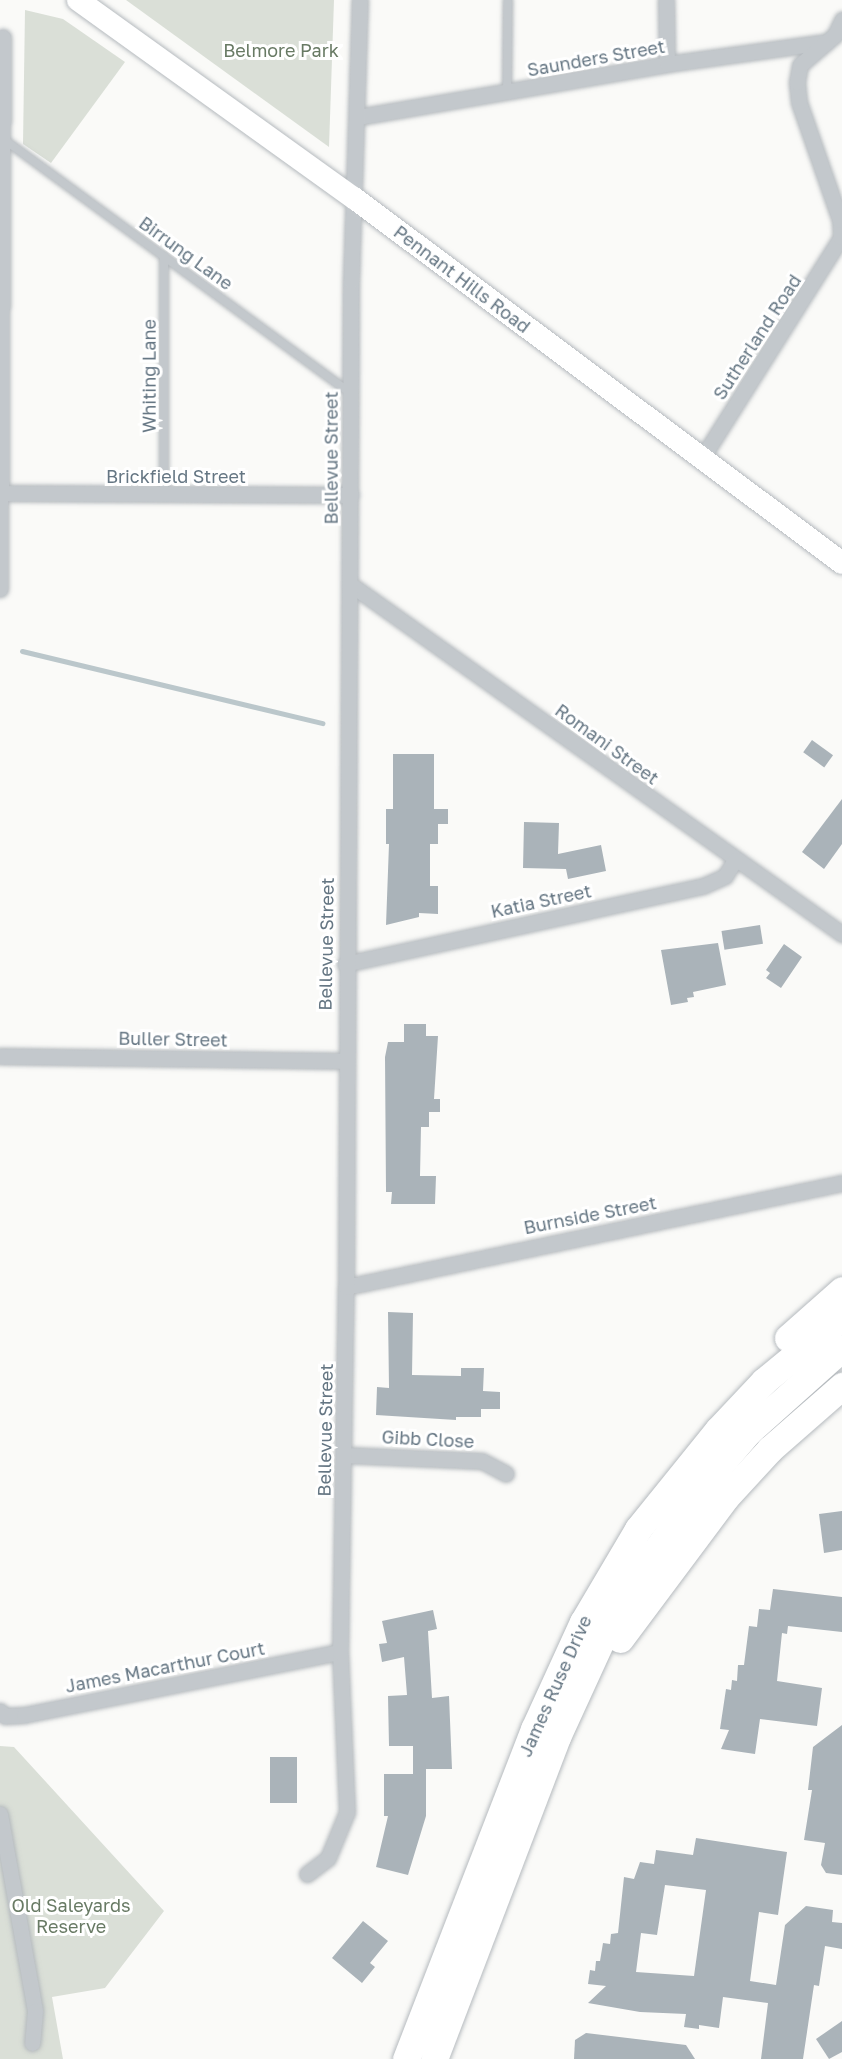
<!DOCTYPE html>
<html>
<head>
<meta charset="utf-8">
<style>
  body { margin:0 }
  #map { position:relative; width:842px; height:2059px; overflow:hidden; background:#fafaf8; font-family:"Golos Text",sans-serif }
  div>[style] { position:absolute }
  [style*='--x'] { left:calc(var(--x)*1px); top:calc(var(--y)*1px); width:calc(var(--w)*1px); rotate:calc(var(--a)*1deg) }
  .green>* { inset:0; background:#dadfd7 }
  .stream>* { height:5px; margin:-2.5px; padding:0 2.5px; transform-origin:2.5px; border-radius:2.5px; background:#bbc7cb }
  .building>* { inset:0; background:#aab3b9; transform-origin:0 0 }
  .roads { filter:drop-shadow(0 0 2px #b5babe) drop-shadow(0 0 2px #b5babe) }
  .lane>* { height:8px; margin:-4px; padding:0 4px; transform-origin:4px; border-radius:4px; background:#c3c8cc }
  .street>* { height:15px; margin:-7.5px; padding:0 7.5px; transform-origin:7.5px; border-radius:7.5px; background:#c3c8cc }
  .primary>* { height:22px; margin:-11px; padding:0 11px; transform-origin:11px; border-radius:11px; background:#fff }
  .highway>* { height:27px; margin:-13.5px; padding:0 13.5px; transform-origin:13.5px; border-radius:13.5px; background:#fff }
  span { translate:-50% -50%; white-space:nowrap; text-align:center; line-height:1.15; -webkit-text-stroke:6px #fff; paint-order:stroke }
  .park-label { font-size:18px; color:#687a64 }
  .street-label { font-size:18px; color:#657683 }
</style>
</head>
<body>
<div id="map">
  <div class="green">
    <i style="clip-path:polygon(126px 0,334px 0,329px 147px)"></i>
    <i style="clip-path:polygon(25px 10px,63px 19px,125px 62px,51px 163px,23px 144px)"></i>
    <i style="clip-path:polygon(0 1746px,14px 1747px,164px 1911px,105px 1988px,52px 1997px,63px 2059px,0 2059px)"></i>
  </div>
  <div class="stream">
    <i style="--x:22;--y:651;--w:309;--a:13.5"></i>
  </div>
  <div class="building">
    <i style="left:812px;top:740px;width:26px;height:15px;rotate:36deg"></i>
    <i style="clip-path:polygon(393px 754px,434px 754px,434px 809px,448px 809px,448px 824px,438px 824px,438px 844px,430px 844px,430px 886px,438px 886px,438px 914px,419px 913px,419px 917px,386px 925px,389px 844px,386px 844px,386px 809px,393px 809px)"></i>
    <i style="clip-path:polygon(842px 799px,842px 844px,824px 869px,802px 852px)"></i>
    <i style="clip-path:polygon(524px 822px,559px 823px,558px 854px,601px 845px,606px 871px,568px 879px,566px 869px,523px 868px)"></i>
    <i style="left:760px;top:925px;width:19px;height:39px;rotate:81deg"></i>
    <i style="clip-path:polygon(718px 943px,726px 985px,693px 992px,694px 997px,687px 998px,688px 1002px,671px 1005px,661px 950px)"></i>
    <i style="clip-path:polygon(784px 944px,802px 957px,781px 988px,766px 978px,770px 973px,766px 970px)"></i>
    <i style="clip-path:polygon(404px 1024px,426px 1024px,426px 1036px,438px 1036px,434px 1099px,440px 1099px,440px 1112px,429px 1112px,429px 1127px,421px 1127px,420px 1176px,436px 1176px,435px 1204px,391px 1204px,392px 1192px,386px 1192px,385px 1057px,388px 1042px,404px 1042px)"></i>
    <i style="clip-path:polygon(388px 1312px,413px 1313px,412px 1375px,461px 1376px,461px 1368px,484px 1368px,483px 1391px,500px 1392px,500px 1409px,481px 1409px,481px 1417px,456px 1417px,456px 1420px,376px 1415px,377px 1387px,389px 1388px)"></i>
    <i style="clip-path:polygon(842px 1511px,842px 1550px,824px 1553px,819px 1514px)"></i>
    <i style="clip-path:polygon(773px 1589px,842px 1597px,842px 1632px,788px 1626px,787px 1634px,782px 1633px,777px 1681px,822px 1688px,817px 1726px,760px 1719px,755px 1754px,721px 1749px,729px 1730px,720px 1729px,726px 1689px,731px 1690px,732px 1680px,737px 1681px,738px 1665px,744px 1665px,749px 1626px,757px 1627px,759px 1609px,770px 1610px)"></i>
    <i style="clip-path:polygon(433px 1610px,437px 1629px,428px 1631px,432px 1698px,449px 1696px,452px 1769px,426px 1769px,426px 1816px,408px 1875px,376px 1867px,388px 1816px,384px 1816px,384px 1774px,413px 1774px,413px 1746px,389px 1746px,388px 1696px,407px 1695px,404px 1657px,382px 1662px,379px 1644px,387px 1643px,382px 1621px)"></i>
    <i style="clip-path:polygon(842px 1725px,842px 1875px,826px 1873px,821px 1865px,825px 1843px,804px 1840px,812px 1790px,808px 1790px,813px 1747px)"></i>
    <i style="left:270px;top:1757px;width:27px;height:46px"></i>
    <i style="clip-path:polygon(evenodd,696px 1838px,787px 1852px,778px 1915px,759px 1912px,750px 1981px,776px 1985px,785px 1925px,806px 1906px,833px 1910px,832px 1922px,842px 1923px,842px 1949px,825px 1946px,819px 1986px,814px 1985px,803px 2059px,761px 2059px,768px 2003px,723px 1997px,719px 2028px,699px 2025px,699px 2029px,684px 2027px,686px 2014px,640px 2012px,588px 2003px,606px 1986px,588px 1984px,590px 1970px,595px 1971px,596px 1961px,600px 1961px,603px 1943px,610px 1944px,611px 1934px,618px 1933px,624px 1877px,634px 1879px,640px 1862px,654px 1864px,656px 1850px,693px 1855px,696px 1838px,665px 1885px,706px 1890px,694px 1976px,636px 1972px,641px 1933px,657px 1935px,665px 1885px)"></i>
    <i style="clip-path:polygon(363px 1921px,388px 1941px,370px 1963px,375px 1967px,362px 1983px,332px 1958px)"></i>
    <i style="clip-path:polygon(842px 2021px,842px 2052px,829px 2059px,816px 2039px)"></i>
    <i style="clip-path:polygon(586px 2033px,686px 2045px,695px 2059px,574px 2059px,575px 2040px)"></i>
  </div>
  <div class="roads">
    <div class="lane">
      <i style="--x:507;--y:91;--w:91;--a:-89.4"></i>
      <i style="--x:2;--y:138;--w:431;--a:36.2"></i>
      <i style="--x:164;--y:256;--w:239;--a:90"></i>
    </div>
    <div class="street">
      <i style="--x:666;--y:0;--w:64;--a:89.1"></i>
      <i style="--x:358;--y:117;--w:314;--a:-9.7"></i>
      <i style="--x:667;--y:64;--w:161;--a:-7.9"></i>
      <i style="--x:702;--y:458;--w:261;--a:-57.8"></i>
      <i style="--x:841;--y:237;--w:17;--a:-93"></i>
      <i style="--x:840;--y:220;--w:125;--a:-109.2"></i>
      <i style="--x:799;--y:102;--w:20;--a:-96"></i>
      <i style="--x:797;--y:82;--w:17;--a:-80"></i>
      <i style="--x:800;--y:65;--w:46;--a:-40.6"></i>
      <i style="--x:835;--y:35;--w:17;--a:-65"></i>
      <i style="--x:0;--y:493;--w:351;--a:0.3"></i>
      <i style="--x:350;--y:584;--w:604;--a:35.43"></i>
      <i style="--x:0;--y:589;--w:552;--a:-89.69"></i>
      <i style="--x:345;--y:964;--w:366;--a:-12.3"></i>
      <i style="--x:703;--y:886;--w:24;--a:-24"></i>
      <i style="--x:725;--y:876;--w:19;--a:-58"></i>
      <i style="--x:0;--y:1056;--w:345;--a:0.8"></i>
      <i style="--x:346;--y:1287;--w:507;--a:-11.84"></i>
      <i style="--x:344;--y:1455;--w:138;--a:2.5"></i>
      <i style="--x:482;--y:1461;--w:27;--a:28"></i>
      <i style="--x:0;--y:1711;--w:7;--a:45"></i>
      <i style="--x:5;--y:1716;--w:19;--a:-3"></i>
      <i style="--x:24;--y:1715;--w:322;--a:-11.3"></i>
      <i style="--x:0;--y:1814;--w:200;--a:79.9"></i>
      <i style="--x:35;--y:2011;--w:32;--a:95"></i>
      <i style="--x:307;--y:1874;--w:26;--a:-37"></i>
      <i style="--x:328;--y:1858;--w:50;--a:-67.6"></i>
      <i style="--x:347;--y:1812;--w:160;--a:-92.5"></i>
      <i style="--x:340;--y:1652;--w:365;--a:-89.1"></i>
      <i style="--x:346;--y:1287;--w:1006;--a:-89.72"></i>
      <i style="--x:351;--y:281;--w:281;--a:-88.2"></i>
    </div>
    <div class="primary">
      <i style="--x:78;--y:0;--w:340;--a:35.7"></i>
      <i style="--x:354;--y:198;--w:609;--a:36.79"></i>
    </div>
    <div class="highway">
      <i style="--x:788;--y:1338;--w:72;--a:-41.6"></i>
      <i style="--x:620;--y:1639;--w:177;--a:-53.3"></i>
      <i style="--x:726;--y:1497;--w:65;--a:-47.5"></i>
      <i style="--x:770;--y:1449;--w:96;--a:-41.2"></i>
      <i style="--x:406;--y:2059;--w:354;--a:-68.8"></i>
      <i style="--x:534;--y:1729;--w:118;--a:-65.4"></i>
      <i style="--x:583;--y:1622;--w:108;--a:-59.4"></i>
      <i style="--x:638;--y:1529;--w:127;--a:-51.1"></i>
      <i style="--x:718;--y:1430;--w:67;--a:-46.8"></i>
      <i style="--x:764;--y:1381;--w:101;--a:-39.4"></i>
      <i style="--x:434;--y:2059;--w:345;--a:-69.1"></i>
      <i style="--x:557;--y:1737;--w:120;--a:-65.4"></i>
      <i style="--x:607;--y:1628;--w:60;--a:-60"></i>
      <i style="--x:637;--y:1576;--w:120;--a:-53.8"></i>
      <i style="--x:708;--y:1479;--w:62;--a:-49.6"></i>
      <i style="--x:748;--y:1432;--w:126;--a:-41.8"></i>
    </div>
  </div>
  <div class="park-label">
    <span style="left:281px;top:50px">Belmore Park</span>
    <span style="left:71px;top:1916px">Old Saleyards<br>Reserve</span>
  </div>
  <div class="street-label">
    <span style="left:596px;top:58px;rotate:-10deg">Saunders Street</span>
    <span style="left:186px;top:253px;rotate:36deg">Birrung Lane</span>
    <span style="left:462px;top:279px;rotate:37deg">Pennant Hills Road</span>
    <span style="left:757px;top:337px;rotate:-57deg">Sutherland Road</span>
    <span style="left:149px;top:376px;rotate:-90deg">Whiting Lane</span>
    <span style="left:331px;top:458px;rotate:-90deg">Bellevue Street</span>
    <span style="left:176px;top:476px">Brickfield Street</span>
    <span style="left:607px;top:744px;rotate:36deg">Romani Street</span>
    <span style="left:541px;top:901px;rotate:-12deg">Katia Street</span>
    <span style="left:326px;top:944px;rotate:-89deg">Bellevue Street</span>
    <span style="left:173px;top:1039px;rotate:1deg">Buller Street</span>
    <span style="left:590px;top:1215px;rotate:-11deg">Burnside Street</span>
    <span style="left:325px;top:1430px;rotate:-89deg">Bellevue Street</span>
    <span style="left:428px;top:1439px;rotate:3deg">Gibb Close</span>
    <span style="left:165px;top:1667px;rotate:-11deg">James Macarthur Court</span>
    <span style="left:555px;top:1686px;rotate:-66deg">James Ruse Drive</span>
  </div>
</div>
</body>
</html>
